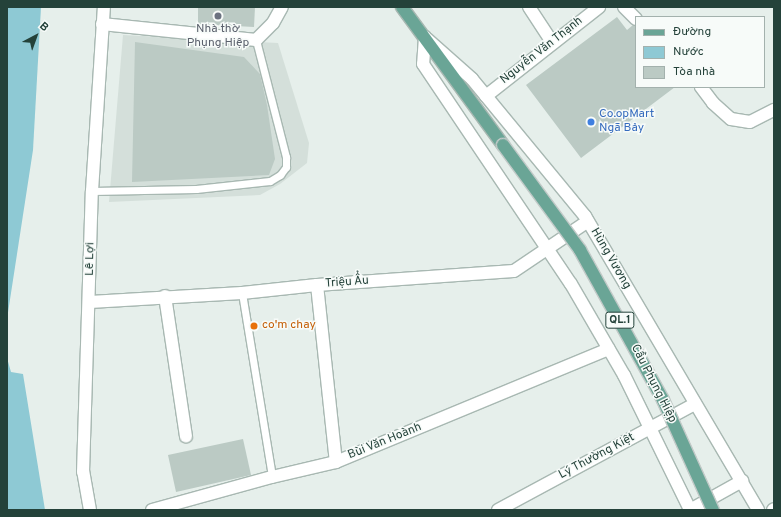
<!DOCTYPE html>
<html>
<head>
<meta charset="utf-8">
<style>
  body { margin:0 }
  #map { position:relative; width:781px; height:517px; overflow:hidden; background:#e6efeb; font-family:Overpass,sans-serif }
  div>[style] { position:absolute }
  .built>* { inset:0; background:#d4dfda }
  .water>* { inset:0; background:#8ec9d4 }
  .building>* { inset:0; background:#bbcac4 }
  .roads { filter:drop-shadow(1px 0 #a8b8b2) drop-shadow(-1px 0 #a8b8b2) drop-shadow(0 1px #a8b8b2) drop-shadow(0 -1px #a8b8b2) }
  .lane>* { height:7px; margin:-3.5px; padding:0 3.5px; transform-origin:3.5px; border-radius:3.5px; background:#fff }
  .street>* { height:12px; margin:-6px; padding:0 6px; transform-origin:6px; border-radius:6px; background:#fff }
  .secondary>* { height:12px; margin:-6px; padding:0 6px; transform-origin:6px; border-radius:6px; background:#fff }
  .primary>* { height:12px; margin:-6px; padding:0 6px; transform-origin:6px; border-radius:6px; background:#6aa596 }
  .bridges { filter:drop-shadow(1px 0 #c2cac8) drop-shadow(-1px 0 #c2cac8) drop-shadow(0 1px #c2cac8) drop-shadow(0 -1px #c2cac8) }
  .primary-bridge>* { height:12px; margin:-6px; padding:0 6px; transform-origin:6px; border-radius:6px; background:#6aa596 }
  .dots>* { width:11px; height:11px; translate:-50% -50%; box-sizing:border-box; border:2px solid #f7fbf9; border-radius:50% }
  span { translate:-50% -50%; white-space:nowrap; text-align:center; line-height:1.15; -webkit-text-stroke:3px #f7fbf9; paint-order:stroke }
  .shield-label span { padding:1px 3px; background:#f7fbf9; border:1px solid; border-radius:3px; -webkit-text-stroke-width:0 }
  .shield-label { font-size:11px; color:#24423a; font-weight:700 }
  .worship-label { font-size:12px; color:#5b616d }
  .street-label { font-size:12px; color:#24423a }
  .shop-label { font-size:12px; color:#366cbe }
  .left { translate:0 -50%; text-align:left }
  .food-label { font-size:12px; color:#c56008 }
  .frame { position:absolute; inset:0; border:8px solid #24423a; pointer-events:none }
  .legend { position:absolute; left:635px; top:16px; width:130px; height:72px; box-sizing:border-box; background:#f7fbf9; border:1px solid #a3b1ad; margin:0; padding:5px 7px; list-style:none; font-size:12px; color:#24423a }
  .legend li { display:flex; align-items:center; gap:8px; height:20px }
  .legend b { width:20px; border:1px solid #a3b1ad }
  .north { position:absolute; left:16px; top:16px; width:40px; height:40px; -webkit-text-stroke:3px #f7fbf9; paint-order:stroke; rotate:41deg; font-size:11px; font-weight:700; line-height:16px; text-align:center; color:#24423a }
  .north::after { content:''; display:block; margin:auto; width:14px; height:18px; background:#24423a; clip-path:polygon(50% 0,100% 100%,50% 72%,0 100%) }
</style>
</head>
<body>
<div id="map">
  <div class="built">
    <div style="clip-path:polygon(123px 35px,278px 43px,309px 143px,307px 163px,280px 184px,260px 195px,109px 202px)"></div>
  </div>
  <div class="water">
    <div style="clip-path:polygon(7px 7px,41px 7px,33px 150px,7px 319px)"></div>
    <div style="clip-path:polygon(7px 358px,11px 372px,23px 374px,45px 510px,7px 510px)"></div>
  </div>
  <div class="building">
    <div style="clip-path:polygon(198px 7px,255px 7px,254px 27px,198px 24px)"></div>
    <div style="clip-path:polygon(617px 17px,627px 30px,633px 25px,636px 26px,636px 87px,675px 87px,581px 158px,526px 85px)"></div>
    <div style="clip-path:polygon(135px 42px,244px 57px,260px 74px,267px 105px,275px 159px,269px 175px,132px 182px)"></div>
    <div style="clip-path:polygon(243px 439px,251px 475px,176px 492px,168px 455px)"></div>
  </div>
  <div class="roads">
    <div class="lane">
      <div style="left:92px;top:191px;width:104px;rotate:-1.1deg"></div>
      <div style="left:196px;top:189px;width:74px;rotate:-6.2deg"></div>
      <div style="left:270px;top:181px;width:12px;rotate:-31deg"></div>
      <div style="left:280px;top:175px;width:10px;rotate:-53deg"></div>
      <div style="left:286px;top:167px;width:10px;rotate:-90deg"></div>
      <div style="left:286px;top:157px;width:121px;rotate:-104.4deg"></div>
      <div style="left:242px;top:293px;width:186px;rotate:80.7deg"></div>
    </div>
    <div class="street">
      <div style="left:529px;top:7px;width:42px;rotate:56.7deg"></div>
      <div style="left:624px;top:7px;width:17px;rotate:45deg"></div>
      <div style="left:102px;top:24px;width:155px;rotate:5.9deg"></div>
      <div style="left:256px;top:40px;width:24px;rotate:-45deg"></div>
      <div style="left:273px;top:23px;width:18px;rotate:-61deg"></div>
      <div style="left:425px;top:37px;width:27px;rotate:94deg"></div>
      <div style="left:423px;top:64px;width:265px;rotate:56.1deg"></div>
      <div style="left:571px;top:284px;width:105px;rotate:59.8deg"></div>
      <div style="left:624px;top:375px;width:150px;rotate:63.9deg"></div>
      <div style="left:701px;top:87px;width:20px;rotate:53deg"></div>
      <div style="left:713px;top:103px;width:24px;rotate:42deg"></div>
      <div style="left:731px;top:119px;width:19px;rotate:9deg"></div>
      <div style="left:750px;top:122px;width:27px;rotate:-27deg"></div>
      <div style="left:486px;top:96px;width:144px;rotate:-38.2deg"></div>
      <div style="left:317px;top:285px;width:178px;rotate:83.9deg"></div>
      <div style="left:165px;top:296px;width:142px;rotate:81.5deg"></div>
      <div style="left:90px;top:302px;width:152px;rotate:-3.4deg"></div>
      <div style="left:242px;top:293px;width:75px;rotate:-6.1deg"></div>
      <div style="left:317px;top:285px;width:197px;rotate:-4.1deg"></div>
      <div style="left:514px;top:271px;width:89px;rotate:-34deg"></div>
      <div style="left:152px;top:510px;width:124px;rotate:-15.4deg"></div>
      <div style="left:272px;top:477px;width:66px;rotate:-13.2deg"></div>
      <div style="left:336px;top:462px;width:295px;rotate:-22.5deg"></div>
      <div style="left:690px;top:510px;width:60px;rotate:-29.1deg"></div>
    </div>
    <div class="secondary">
      <div style="left:427px;top:39px;width:60px;rotate:41.6deg"></div>
      <div style="left:472px;top:79px;width:178px;rotate:50.5deg"></div>
      <div style="left:585px;top:216px;width:341px;rotate:59.5deg"></div>
      <div style="left:90px;top:510px;width:39px;rotate:-100deg"></div>
      <div style="left:83px;top:472px;width:281px;rotate:-88.2deg"></div>
      <div style="left:92px;top:191px;width:184px;rotate:-86.3deg"></div>
      <div style="left:498px;top:510px;width:224px;rotate:-28.3deg"></div>
      <div style="left:773px;top:510px;width:1px;rotate:-45deg"></div>
    </div>
    <div class="primary">
      <div style="left:402px;top:7px;width:171px;rotate:53.8deg"></div>
    </div>
  </div>
  <div class="bridges">
    <div class="primary-bridge">
      <div style="left:503px;top:145px;width:130px;rotate:53.7deg"></div>
      <div style="left:580px;top:250px;width:171px;rotate:61deg"></div>
      <div style="left:663px;top:400px;width:121px;rotate:65.6deg"></div>
    </div>
  </div>
  <div class="dots">
    <div style="left:218px;top:16px;background:#6b7280"></div>
    <div style="left:591px;top:122px;background:#3f7fe0"></div>
    <div style="left:254px;top:326px;background:#e8710a"></div>
  </div>
  <div class="shield-label">
    <span style="left:620px;top:320px">QL.1</span>
  </div>
  <div class="worship-label">
    <span style="left:218px;top:37px">Nhà thờ<br>Phụng Hiệp</span>
  </div>
  <div class="street-label">
    <span style="left:542px;top:51px;rotate:-38deg">Nguyễn Văn Thạnh</span>
    <span style="left:91px;top:259px;rotate:-89deg">Lê Lợi</span>
    <span style="left:610px;top:259px;rotate:60deg">Hùng Vương</span>
    <span style="left:347px;top:283px;rotate:-4deg">Triệu Ẩu</span>
    <span style="left:653px;top:384px;rotate:63deg">Cầu Phụng Hiệp</span>
    <span style="left:385px;top:442px;rotate:-22deg">Bùi Văn Hoành</span>
    <span style="left:597px;top:457px;rotate:-28deg">Lý Thường Kiệt</span>
  </div>
  <div class="shop-label">
    <span class="left" style="left:599px;top:122px">Co.opMart<br>Ngã Bảy</span>
  </div>
  <div class="food-label">
    <span class="left" style="left:262px;top:326px">co'm chay</span>
  </div>
  <div class="frame"></div>
  <ul class="legend">
  <li><b style="height:5px;background:#6aa596"></b>Đường</li>
  <li><b style="height:11px;background:#8ec9d4"></b>Nước</li>
  <li><b style="height:11px;background:#bbcac4"></b>Tòa nhà</li>
  </ul>
  <div class="north">B</div>
</div>
</body>
</html>
